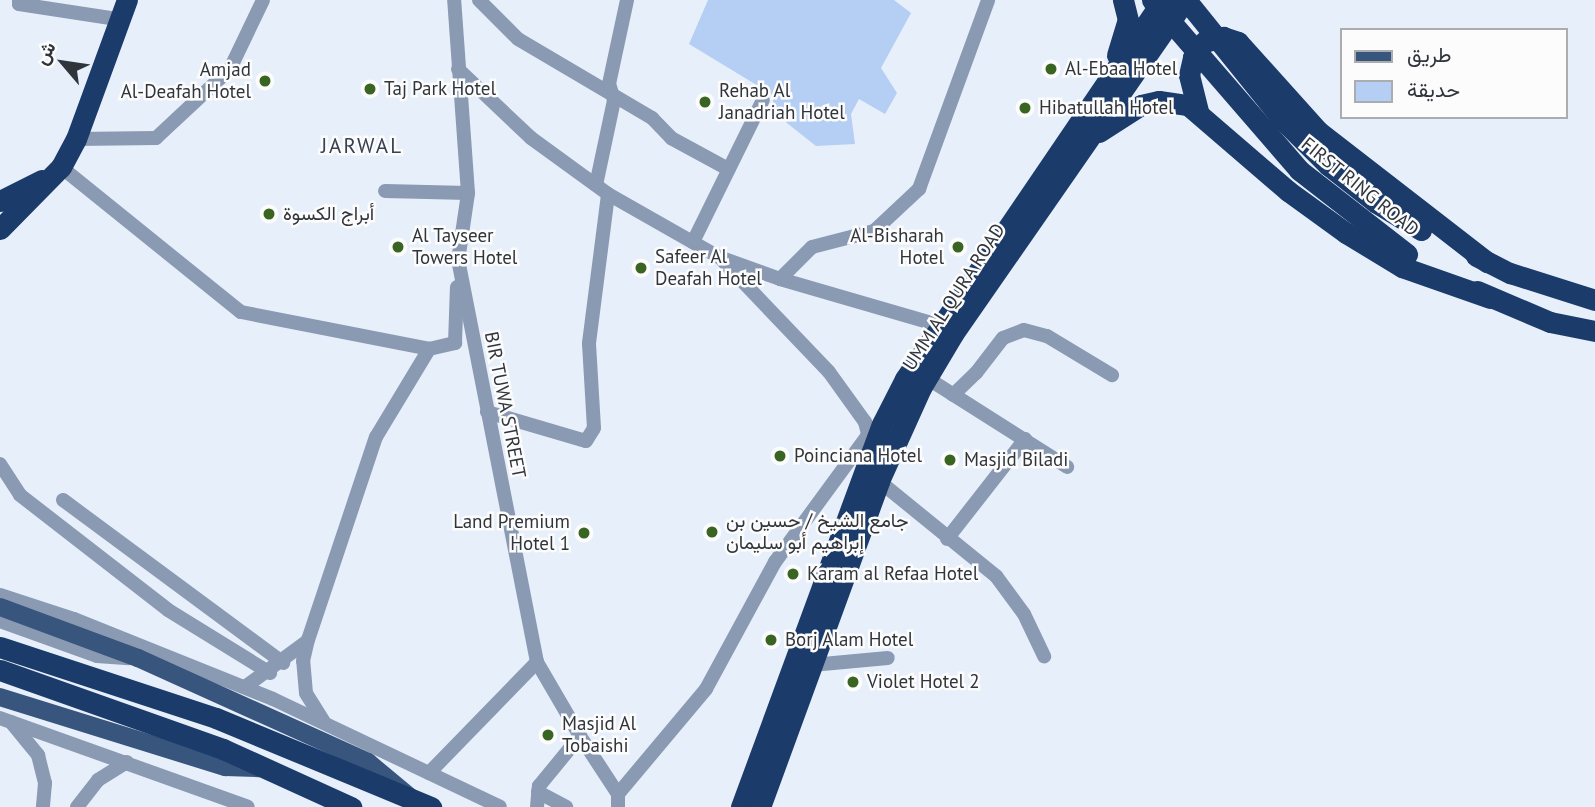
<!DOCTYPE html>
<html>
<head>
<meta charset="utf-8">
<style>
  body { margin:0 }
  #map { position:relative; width:1595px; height:807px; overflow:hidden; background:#e7effb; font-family:"PT Sans",Vazirmatn,sans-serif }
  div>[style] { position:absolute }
  .green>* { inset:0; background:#b5cef3 }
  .minor>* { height:14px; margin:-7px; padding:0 7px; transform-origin:7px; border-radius:7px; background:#8a9ab3 }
  .major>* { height:18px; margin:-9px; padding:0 9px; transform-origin:9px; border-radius:9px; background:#38557e }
  .highway>* { height:21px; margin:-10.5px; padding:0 10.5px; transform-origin:10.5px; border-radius:10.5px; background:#1b3b6b }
  .highway-bridge>* { height:21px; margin:-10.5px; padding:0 10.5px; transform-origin:10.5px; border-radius:10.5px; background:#1b3b6b }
  .dots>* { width:19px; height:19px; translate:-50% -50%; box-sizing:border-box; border:4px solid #fcfcfc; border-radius:50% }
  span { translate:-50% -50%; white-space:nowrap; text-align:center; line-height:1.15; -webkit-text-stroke:5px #fcfcfc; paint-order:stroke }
  .poi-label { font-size:19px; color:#30353c }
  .left { translate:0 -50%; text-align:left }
  .right { translate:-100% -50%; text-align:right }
  .street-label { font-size:19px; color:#30353c }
  .neighbourhood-label { font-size:21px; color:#374151; letter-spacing:2px }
  .legend { position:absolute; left:1340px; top:28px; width:228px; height:91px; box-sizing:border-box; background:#fcfcfc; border:2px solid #aaacaf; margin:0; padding:9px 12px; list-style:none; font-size:21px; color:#30353c }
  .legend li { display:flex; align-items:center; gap:14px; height:35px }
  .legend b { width:35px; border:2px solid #aaacaf }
  .north { position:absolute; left:28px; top:28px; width:70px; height:70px; -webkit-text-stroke:5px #fcfcfc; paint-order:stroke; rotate:299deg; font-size:19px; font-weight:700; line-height:28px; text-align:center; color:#30353c }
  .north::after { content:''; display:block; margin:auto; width:24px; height:32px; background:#30353c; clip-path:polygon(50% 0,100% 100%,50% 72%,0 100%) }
</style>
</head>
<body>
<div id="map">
  <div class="green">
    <div style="clip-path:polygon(708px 0,894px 0,911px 13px,881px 68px,897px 93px,885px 114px,859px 99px,851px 114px,855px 144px,816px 146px,773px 112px,773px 95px,689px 44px)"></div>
  </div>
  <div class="minor">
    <div style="left:19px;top:0;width:4px;rotate:90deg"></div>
    <div style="left:19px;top:4px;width:99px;rotate:8.7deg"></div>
    <div style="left:479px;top:0;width:55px;rotate:45deg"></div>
    <div style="left:518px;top:39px;width:156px;rotate:30.5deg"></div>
    <div style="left:652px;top:118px;width:28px;rotate:46deg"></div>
    <div style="left:671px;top:138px;width:65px;rotate:28.5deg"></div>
    <div style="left:458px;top:69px;width:100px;rotate:43.4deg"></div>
    <div style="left:531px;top:138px;width:95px;rotate:36deg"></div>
    <div style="left:608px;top:194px;width:128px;rotate:29.6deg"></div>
    <div style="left:719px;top:257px;width:65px;rotate:19.8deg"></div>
    <div style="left:780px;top:279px;width:165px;rotate:16.2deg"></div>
    <div style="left:76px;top:139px;width:80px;rotate:-0.7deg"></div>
    <div style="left:156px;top:138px;width:101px;rotate:-43deg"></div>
    <div style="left:230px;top:69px;width:76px;rotate:-64.4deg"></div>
    <div style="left:61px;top:167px;width:231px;rotate:38.9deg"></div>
    <div style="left:241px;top:312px;width:192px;rotate:11.1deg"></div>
    <div style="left:596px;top:185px;width:87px;rotate:-78deg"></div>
    <div style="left:614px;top:100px;width:17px;rotate:-107deg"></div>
    <div style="left:609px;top:84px;width:86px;rotate:-77.9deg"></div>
    <div style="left:385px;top:191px;width:83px;rotate:1.4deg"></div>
    <div style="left:693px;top:242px;width:158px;rotate:-63.8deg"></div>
    <div style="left:723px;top:261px;width:153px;rotate:46.3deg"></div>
    <div style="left:829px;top:372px;width:62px;rotate:54.2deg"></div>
    <div style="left:865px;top:422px;width:21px;rotate:76deg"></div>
    <div style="left:780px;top:279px;width:45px;rotate:-45deg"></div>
    <div style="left:812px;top:247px;width:64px;rotate:-14.5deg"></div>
    <div style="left:874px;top:231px;width:62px;rotate:-43deg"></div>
    <div style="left:919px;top:189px;width:201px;rotate:-69.9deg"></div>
    <div style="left:927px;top:378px;width:166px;rotate:32.4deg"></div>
    <div style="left:953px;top:395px;width:32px;rotate:-44deg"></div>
    <div style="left:976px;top:373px;width:44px;rotate:-52.4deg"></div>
    <div style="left:1003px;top:338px;width:22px;rotate:-21deg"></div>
    <div style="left:1024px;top:330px;width:24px;rotate:15deg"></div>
    <div style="left:1047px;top:336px;width:76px;rotate:31deg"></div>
    <div style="left:487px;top:412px;width:103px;rotate:16.3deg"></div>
    <div style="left:586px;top:441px;width:15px;rotate:-58deg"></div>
    <div style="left:594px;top:428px;width:85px;rotate:-93.4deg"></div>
    <div style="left:589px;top:343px;width:150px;rotate:-82.7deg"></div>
    <div style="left:0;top:464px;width:37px;rotate:57deg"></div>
    <div style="left:20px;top:495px;width:187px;rotate:37.8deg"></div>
    <div style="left:168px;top:610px;width:120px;rotate:31.7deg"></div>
    <div style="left:879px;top:481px;width:151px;rotate:39.1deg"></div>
    <div style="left:996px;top:576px;width:47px;rotate:53.6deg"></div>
    <div style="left:1024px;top:614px;width:47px;rotate:64.5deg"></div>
    <div style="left:63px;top:500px;width:274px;rotate:36.5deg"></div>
    <div style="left:947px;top:539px;width:127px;rotate:-52deg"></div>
    <div style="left:0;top:595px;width:78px;rotate:18deg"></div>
    <div style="left:74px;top:619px;width:214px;rotate:21.9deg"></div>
    <div style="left:273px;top:699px;width:251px;rotate:25.4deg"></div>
    <div style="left:0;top:621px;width:103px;rotate:19.8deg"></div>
    <div style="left:97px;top:656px;width:32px;rotate:4deg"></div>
    <div style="left:812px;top:665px;width:76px;rotate:-5.3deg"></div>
    <div style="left:245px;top:687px;width:74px;rotate:-36.3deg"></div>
    <div style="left:0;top:718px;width:263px;rotate:19.7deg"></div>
    <div style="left:11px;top:722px;width:43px;rotate:50.7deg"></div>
    <div style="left:38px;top:755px;width:29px;rotate:76deg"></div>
    <div style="left:45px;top:783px;width:24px;rotate:95deg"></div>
    <div style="left:324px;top:722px;width:34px;rotate:-122deg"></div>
    <div style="left:306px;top:693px;width:32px;rotate:-95deg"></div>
    <div style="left:303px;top:661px;width:22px;rotate:-77deg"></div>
    <div style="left:308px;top:640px;width:214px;rotate:-71.5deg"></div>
    <div style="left:376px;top:437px;width:103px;rotate:-58.9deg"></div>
    <div style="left:429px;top:349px;width:27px;rotate:-13deg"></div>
    <div style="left:455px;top:343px;width:56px;rotate:-88deg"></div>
    <div style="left:580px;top:736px;width:69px;rotate:56.8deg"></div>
    <div style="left:429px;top:773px;width:155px;rotate:-45.8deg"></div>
    <div style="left:537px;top:662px;width:409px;rotate:-101.1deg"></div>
    <div style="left:458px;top:261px;width:69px;rotate:-81.6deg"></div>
    <div style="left:468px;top:193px;width:194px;rotate:-94.1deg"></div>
    <div style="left:538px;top:792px;width:32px;rotate:28deg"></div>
    <div style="left:77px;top:807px;width:34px;rotate:-52deg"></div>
    <div style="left:98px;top:780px;width:34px;rotate:-32deg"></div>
    <div style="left:537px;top:807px;width:21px;rotate:-85deg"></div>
    <div style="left:539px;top:786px;width:65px;rotate:-50.6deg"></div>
    <div style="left:580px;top:736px;width:86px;rotate:-120.2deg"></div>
    <div style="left:618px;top:807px;width:13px;rotate:-90deg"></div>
    <div style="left:618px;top:794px;width:137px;rotate:-50deg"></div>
    <div style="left:706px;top:689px;width:145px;rotate:-61.5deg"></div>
    <div style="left:775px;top:562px;width:157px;rotate:-53.8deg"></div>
  </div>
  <div class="major">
    <div style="left:0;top:607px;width:147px;rotate:20.3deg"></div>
    <div style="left:138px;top:658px;width:252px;rotate:24.3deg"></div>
    <div style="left:368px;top:762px;width:55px;rotate:39.8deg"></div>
    <div style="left:0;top:697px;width:236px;rotate:17.3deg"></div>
    <div style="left:225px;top:767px;width:34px;rotate:2deg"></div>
  </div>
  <div class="highway">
    <div style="left:1117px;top:55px;width:37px;rotate:-73deg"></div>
    <div style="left:1128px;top:20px;width:21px;rotate:-104deg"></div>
    <div style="left:1198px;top:111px;width:37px;rotate:-104deg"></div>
    <div style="left:1189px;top:75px;width:18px;rotate:-77deg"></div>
    <div style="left:1193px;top:57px;width:19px;rotate:-54deg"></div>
    <div style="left:1204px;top:42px;width:20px;rotate:-15deg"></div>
    <div style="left:1223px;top:37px;width:16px;rotate:18deg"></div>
    <div style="left:1238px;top:42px;width:120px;rotate:48deg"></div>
    <div style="left:1318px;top:131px;width:214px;rotate:37.8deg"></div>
    <div style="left:1099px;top:132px;width:50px;rotate:-32.7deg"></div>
    <div style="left:1141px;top:105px;width:18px;rotate:-13deg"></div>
    <div style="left:1159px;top:101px;width:29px;rotate:8deg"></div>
    <div style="left:1188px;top:105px;width:132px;rotate:40.7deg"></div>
    <div style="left:1288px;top:191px;width:72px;rotate:35.9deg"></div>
    <div style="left:1346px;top:233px;width:66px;rotate:31.3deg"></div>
    <div style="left:1402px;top:267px;width:93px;rotate:19.4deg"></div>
    <div style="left:0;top:201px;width:47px;rotate:-26.6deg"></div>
    <div style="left:0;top:229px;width:87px;rotate:-45.5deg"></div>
    <div style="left:61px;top:167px;width:32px;rotate:-62deg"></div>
    <div style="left:76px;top:139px;width:148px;rotate:-69.9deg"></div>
    <div style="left:1476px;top:256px;width:38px;rotate:27deg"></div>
    <div style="left:1510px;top:273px;width:89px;rotate:17.6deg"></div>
    <div style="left:1477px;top:291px;width:79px;rotate:23deg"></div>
    <div style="left:1550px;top:322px;width:46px;rotate:11.3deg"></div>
    <div style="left:0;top:647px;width:227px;rotate:18.2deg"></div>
    <div style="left:216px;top:718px;width:233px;rotate:22.5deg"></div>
    <div style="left:0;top:670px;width:237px;rotate:19.5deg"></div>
    <div style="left:223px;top:749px;width:141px;rotate:24.4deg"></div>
    <div style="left:741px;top:807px;width:408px;rotate:-69.8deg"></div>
    <div style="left:882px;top:424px;width:51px;rotate:-62.9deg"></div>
    <div style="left:905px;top:379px;width:458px;rotate:-55.8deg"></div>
    <div style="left:760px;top:807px;width:347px;rotate:-69.9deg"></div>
    <div style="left:879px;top:481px;width:102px;rotate:-65.7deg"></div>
    <div style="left:921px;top:388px;width:63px;rotate:-59.3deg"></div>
    <div style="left:953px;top:334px;width:407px;rotate:-55.2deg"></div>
  </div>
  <div class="highway-bridge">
    <div style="left:1152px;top:0;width:225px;rotate:49.1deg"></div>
    <div style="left:1299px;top:170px;width:137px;rotate:37.9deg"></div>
    <div style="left:1186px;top:0;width:154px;rotate:51.1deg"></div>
    <div style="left:1283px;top:120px;width:64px;rotate:45deg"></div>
    <div style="left:1328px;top:165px;width:60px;rotate:38.2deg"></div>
    <div style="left:1375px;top:202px;width:54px;rotate:31.3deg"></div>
  </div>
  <div class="dots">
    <div style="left:1051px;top:69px;background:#3a6421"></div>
    <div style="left:265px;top:81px;background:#3a6421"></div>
    <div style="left:370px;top:89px;background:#3a6421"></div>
    <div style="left:705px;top:102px;background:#3a6421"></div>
    <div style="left:1025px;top:108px;background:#3a6421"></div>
    <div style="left:269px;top:214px;background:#3a6421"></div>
    <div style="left:398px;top:247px;background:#3a6421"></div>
    <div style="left:958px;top:247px;background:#3a6421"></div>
    <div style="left:641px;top:268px;background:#3a6421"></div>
    <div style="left:780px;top:456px;background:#3a6421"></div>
    <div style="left:950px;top:460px;background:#3a6421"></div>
    <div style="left:712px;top:532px;background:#3a6421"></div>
    <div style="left:584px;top:533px;background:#3a6421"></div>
    <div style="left:793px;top:574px;background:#3a6421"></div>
    <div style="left:771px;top:640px;background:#3a6421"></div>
    <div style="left:853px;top:682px;background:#3a6421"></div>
    <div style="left:548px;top:735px;background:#3a6421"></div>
  </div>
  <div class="poi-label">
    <span class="left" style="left:1065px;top:69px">Al-Ebaa Hotel</span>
    <span class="right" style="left:251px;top:81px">Amjad<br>Al-Deafah Hotel</span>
    <span class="left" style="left:384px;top:89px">Taj Park Hotel</span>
    <span class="left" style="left:719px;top:102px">Rehab Al<br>Janadriah Hotel</span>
    <span class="left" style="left:1039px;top:108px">Hibatullah Hotel</span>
    <span class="left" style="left:283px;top:214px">أبراج الكسوة</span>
    <span class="left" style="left:412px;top:247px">Al Tayseer<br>Towers Hotel</span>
    <span class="right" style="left:944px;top:247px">Al-Bisharah<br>Hotel</span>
    <span class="left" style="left:655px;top:268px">Safeer Al<br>Deafah Hotel</span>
    <span class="left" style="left:794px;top:456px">Poinciana Hotel</span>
    <span class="left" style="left:964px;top:460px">Masjid Biladi</span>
    <span class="left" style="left:726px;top:532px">جامع الشيخ / حسين بن<br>إبراهيم أبو سليمان</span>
    <span class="right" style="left:570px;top:533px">Land Premium<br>Hotel 1</span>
    <span class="left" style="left:807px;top:574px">Karam al Refaa Hotel</span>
    <span class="left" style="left:785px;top:640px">Borj Alam Hotel</span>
    <span class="left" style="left:867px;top:682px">Violet Hotel 2</span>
    <span class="left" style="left:562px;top:735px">Masjid Al<br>Tobaishi</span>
  </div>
  <div class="street-label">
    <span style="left:1360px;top:187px;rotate:39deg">FIRST RING ROAD</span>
    <span style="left:954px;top:297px;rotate:-57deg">UMM AL QURA ROAD</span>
    <span style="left:505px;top:405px;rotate:79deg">BIR TUWA STREET</span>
  </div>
  <div class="neighbourhood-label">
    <span style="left:362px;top:146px">JARWAL</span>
  </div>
  <ul class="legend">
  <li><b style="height:9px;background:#38557e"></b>طريق</li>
  <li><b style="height:19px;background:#b5cef3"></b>حديقة</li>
  </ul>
  <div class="north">ش</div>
</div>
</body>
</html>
